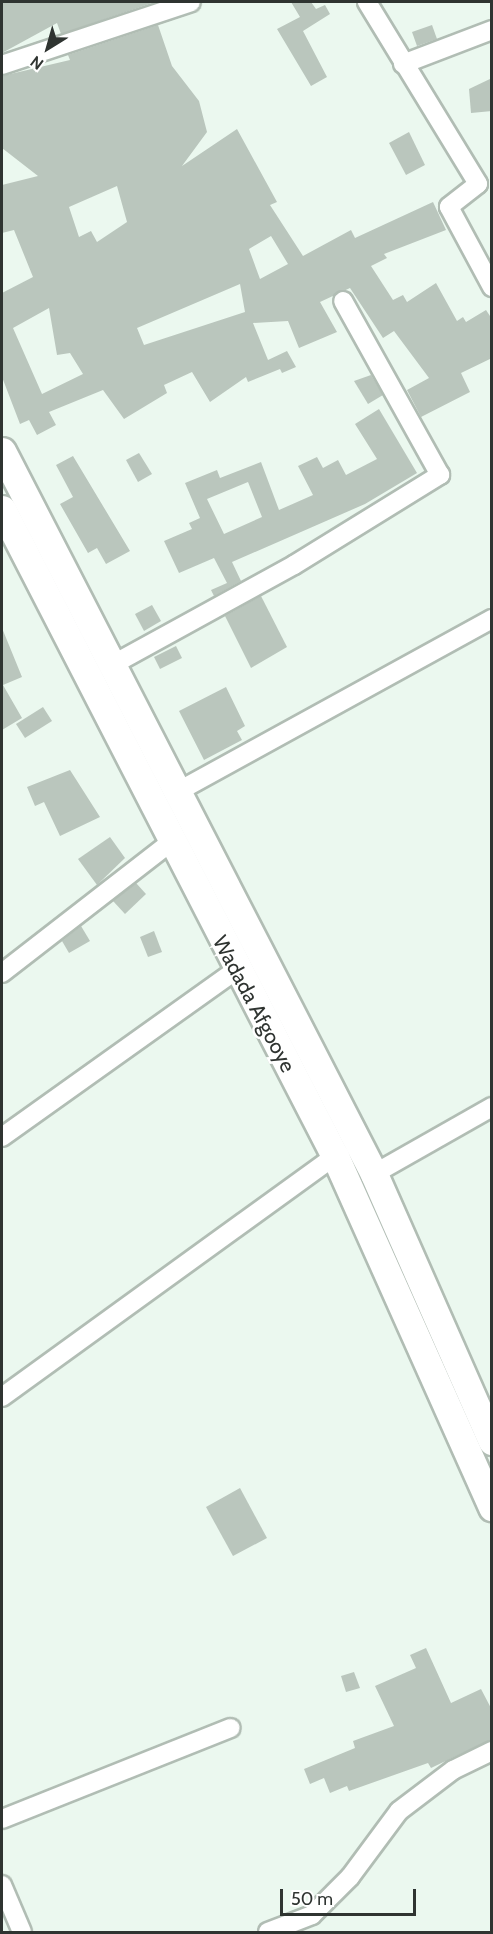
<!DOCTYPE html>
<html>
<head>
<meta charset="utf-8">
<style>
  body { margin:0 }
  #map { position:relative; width:493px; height:1934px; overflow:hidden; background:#ebf8ef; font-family:Cabin,sans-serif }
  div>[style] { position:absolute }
  .building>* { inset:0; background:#bac6bd }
  .roads { filter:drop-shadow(2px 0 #b1bdb4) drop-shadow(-2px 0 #b1bdb4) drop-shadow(0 2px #b1bdb4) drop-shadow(0 -2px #b1bdb4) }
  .minor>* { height:18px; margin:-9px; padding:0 9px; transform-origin:9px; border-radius:9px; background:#fff }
  .highway>* { height:27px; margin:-13.5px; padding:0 13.5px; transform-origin:13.5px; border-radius:13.5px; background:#fff }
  span { translate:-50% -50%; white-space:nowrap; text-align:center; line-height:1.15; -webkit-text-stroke:5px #fff; paint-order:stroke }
  .street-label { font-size:21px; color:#2f3431 }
  .frame { position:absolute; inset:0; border:3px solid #2f3431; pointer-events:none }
  .north { position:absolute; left:18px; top:18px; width:60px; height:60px; -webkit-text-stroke:4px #fff; paint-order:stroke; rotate:217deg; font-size:16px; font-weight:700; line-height:24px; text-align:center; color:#2f3431 }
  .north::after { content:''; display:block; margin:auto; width:21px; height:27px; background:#2f3431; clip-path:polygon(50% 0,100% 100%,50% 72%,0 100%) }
  .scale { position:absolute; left:280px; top:1889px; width:136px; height:27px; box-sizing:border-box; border:3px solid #2f3431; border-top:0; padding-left:8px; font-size:18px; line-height:21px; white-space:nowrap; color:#2f3431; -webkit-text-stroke:4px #fff; paint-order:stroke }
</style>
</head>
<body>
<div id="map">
  <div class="building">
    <div style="clip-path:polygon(2px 2px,151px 2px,152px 3px,61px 34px,57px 23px,2px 53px)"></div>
    <div style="clip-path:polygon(291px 2px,311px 2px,316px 9px,325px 5px,330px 14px,303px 31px,327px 77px,311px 86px,277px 29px,300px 17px)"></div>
    <div style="clip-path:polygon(evenodd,158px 25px,172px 66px,199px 101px,207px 132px,182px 166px,237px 129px,277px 202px,270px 205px,303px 256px,351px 230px,355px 238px,433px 202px,446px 230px,384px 254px,387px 258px,371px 266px,393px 300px,403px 295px,407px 302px,436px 283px,457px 321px,463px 317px,466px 322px,486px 310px,492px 319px,492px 358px,461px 373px,470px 392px,421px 417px,407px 390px,429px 378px,394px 331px,383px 338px,350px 288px,320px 302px,337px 332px,299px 348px,288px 321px,253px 323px,268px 360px,287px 351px,296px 367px,282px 373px,280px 369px,248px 382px,246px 377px,210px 402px,192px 372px,164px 385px,167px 393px,124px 419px,103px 390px,49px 412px,56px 425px,37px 435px,29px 420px,20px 424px,2px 377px,2px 293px,33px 277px,14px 230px,2px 233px,2px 185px,38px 176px,2px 148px,2px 76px,70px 60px,68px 55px,158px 25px,117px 186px,127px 222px,97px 242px,91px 231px,79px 237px,69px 207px,117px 186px,158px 25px,271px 236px,288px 264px,260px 279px,249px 249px,271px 236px,158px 25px,240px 284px,245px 312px,144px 345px,137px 328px,240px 284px,158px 25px,49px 308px,57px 355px,70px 353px,83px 374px,42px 394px,13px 328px,49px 308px)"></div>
    <div style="clip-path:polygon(432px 25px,437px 39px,417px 46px,412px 32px)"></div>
    <div style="clip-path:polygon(492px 78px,492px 111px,471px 113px,469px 89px)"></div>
    <div style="clip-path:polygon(409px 132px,425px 165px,406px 175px,389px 143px)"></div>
    <div style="clip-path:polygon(371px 375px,383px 395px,368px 404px,354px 381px)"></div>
    <div style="clip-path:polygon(evenodd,379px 409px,417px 473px,365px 504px,232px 562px,241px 581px,214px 596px,211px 590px,227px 583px,214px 558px,179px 573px,164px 541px,192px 529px,189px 523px,200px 518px,185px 483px,217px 470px,220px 478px,261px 462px,279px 510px,313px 495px,298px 466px,317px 457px,323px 468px,338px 460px,346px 475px,377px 459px,355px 424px,379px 409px,248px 482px,262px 517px,224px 534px,207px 499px,248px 482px)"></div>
    <div style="clip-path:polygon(139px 453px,152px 474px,138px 482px,126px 460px)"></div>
    <div style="clip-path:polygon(73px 456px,130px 551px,106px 564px,97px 548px,88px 553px,60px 504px,73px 497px,56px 465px)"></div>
    <div style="clip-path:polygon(261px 596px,287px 647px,251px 668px,225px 616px)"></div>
    <div style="clip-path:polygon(152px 605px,161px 621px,144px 631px,135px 614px)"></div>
    <div style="clip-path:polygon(2px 628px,22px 677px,3px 685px,22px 718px,2px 730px)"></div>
    <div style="clip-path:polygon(176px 646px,182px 658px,160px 669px,154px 657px)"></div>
    <div style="clip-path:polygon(226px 687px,245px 726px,237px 731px,242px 740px,204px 760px,179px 711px)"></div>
    <div style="clip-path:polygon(43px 707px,52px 721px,25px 738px,16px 724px)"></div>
    <div style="clip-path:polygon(70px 770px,100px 817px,60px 836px,44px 802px,35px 806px,27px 787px)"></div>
    <div style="clip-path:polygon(110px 837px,125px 858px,97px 885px,78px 859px)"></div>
    <div style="clip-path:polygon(136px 883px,146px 894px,125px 914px,113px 901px)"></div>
    <div style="clip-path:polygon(81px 926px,90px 941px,69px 953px,62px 941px)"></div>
    <div style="clip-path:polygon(154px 931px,162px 952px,148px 957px,140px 937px)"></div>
    <div style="clip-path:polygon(240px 1488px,267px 1538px,233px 1556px,206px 1507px)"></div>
    <div style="clip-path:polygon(426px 1648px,451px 1703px,481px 1689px,492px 1710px,492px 1739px,431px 1768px,428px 1763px,349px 1791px,347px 1786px,330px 1793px,324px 1778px,310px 1784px,304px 1769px,355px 1748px,353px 1741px,394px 1726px,375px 1686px,416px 1668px,410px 1655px)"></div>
    <div style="clip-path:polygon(354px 1672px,360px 1688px,346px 1692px,341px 1676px)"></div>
  </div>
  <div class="roads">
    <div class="minor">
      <div style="left:367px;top:2px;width:213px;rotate:58.6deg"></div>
      <div style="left:478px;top:184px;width:37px;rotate:142deg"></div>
      <div style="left:449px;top:207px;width:91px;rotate:61.7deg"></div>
      <div style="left:403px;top:64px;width:95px;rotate:-20.9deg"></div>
      <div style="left:2px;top:65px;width:199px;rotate:-18.4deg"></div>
      <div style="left:112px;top:665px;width:208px;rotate:-28.8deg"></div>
      <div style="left:294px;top:565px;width:172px;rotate:-31.7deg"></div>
      <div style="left:440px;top:475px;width:199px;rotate:-119.1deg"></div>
      <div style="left:177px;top:792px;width:359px;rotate:-28.8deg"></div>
      <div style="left:2px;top:973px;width:214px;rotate:-37.8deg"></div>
      <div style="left:2px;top:1137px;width:287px;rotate:-35.5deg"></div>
      <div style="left:374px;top:1174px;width:136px;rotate:-29.6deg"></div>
      <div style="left:2px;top:1397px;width:411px;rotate:-35.9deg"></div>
      <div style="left:2px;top:1819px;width:246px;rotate:-21.7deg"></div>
      <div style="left:2px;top:1885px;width:51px;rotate:66.9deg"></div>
      <div style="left:268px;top:1932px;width:47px;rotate:-21.1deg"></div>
      <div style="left:312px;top:1915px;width:54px;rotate:-45deg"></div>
      <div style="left:350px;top:1877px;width:82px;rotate:-53.4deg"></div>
      <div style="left:399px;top:1811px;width:68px;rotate:-37.2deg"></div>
      <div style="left:453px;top:1770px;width:43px;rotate:-26deg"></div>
    </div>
    <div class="highway">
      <div style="left:2px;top:451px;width:813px;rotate:62.77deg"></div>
      <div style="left:374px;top:1174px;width:292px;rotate:66.2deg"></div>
      <div style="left:2px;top:509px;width:728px;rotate:62.77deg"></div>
      <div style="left:335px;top:1156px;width:385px;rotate:65.9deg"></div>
    </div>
  </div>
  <div class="street-label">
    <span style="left:254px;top:1004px;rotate:62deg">Wadada Afgooye</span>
  </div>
  <div class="frame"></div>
  <div class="north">N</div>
  <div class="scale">50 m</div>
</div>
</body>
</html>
